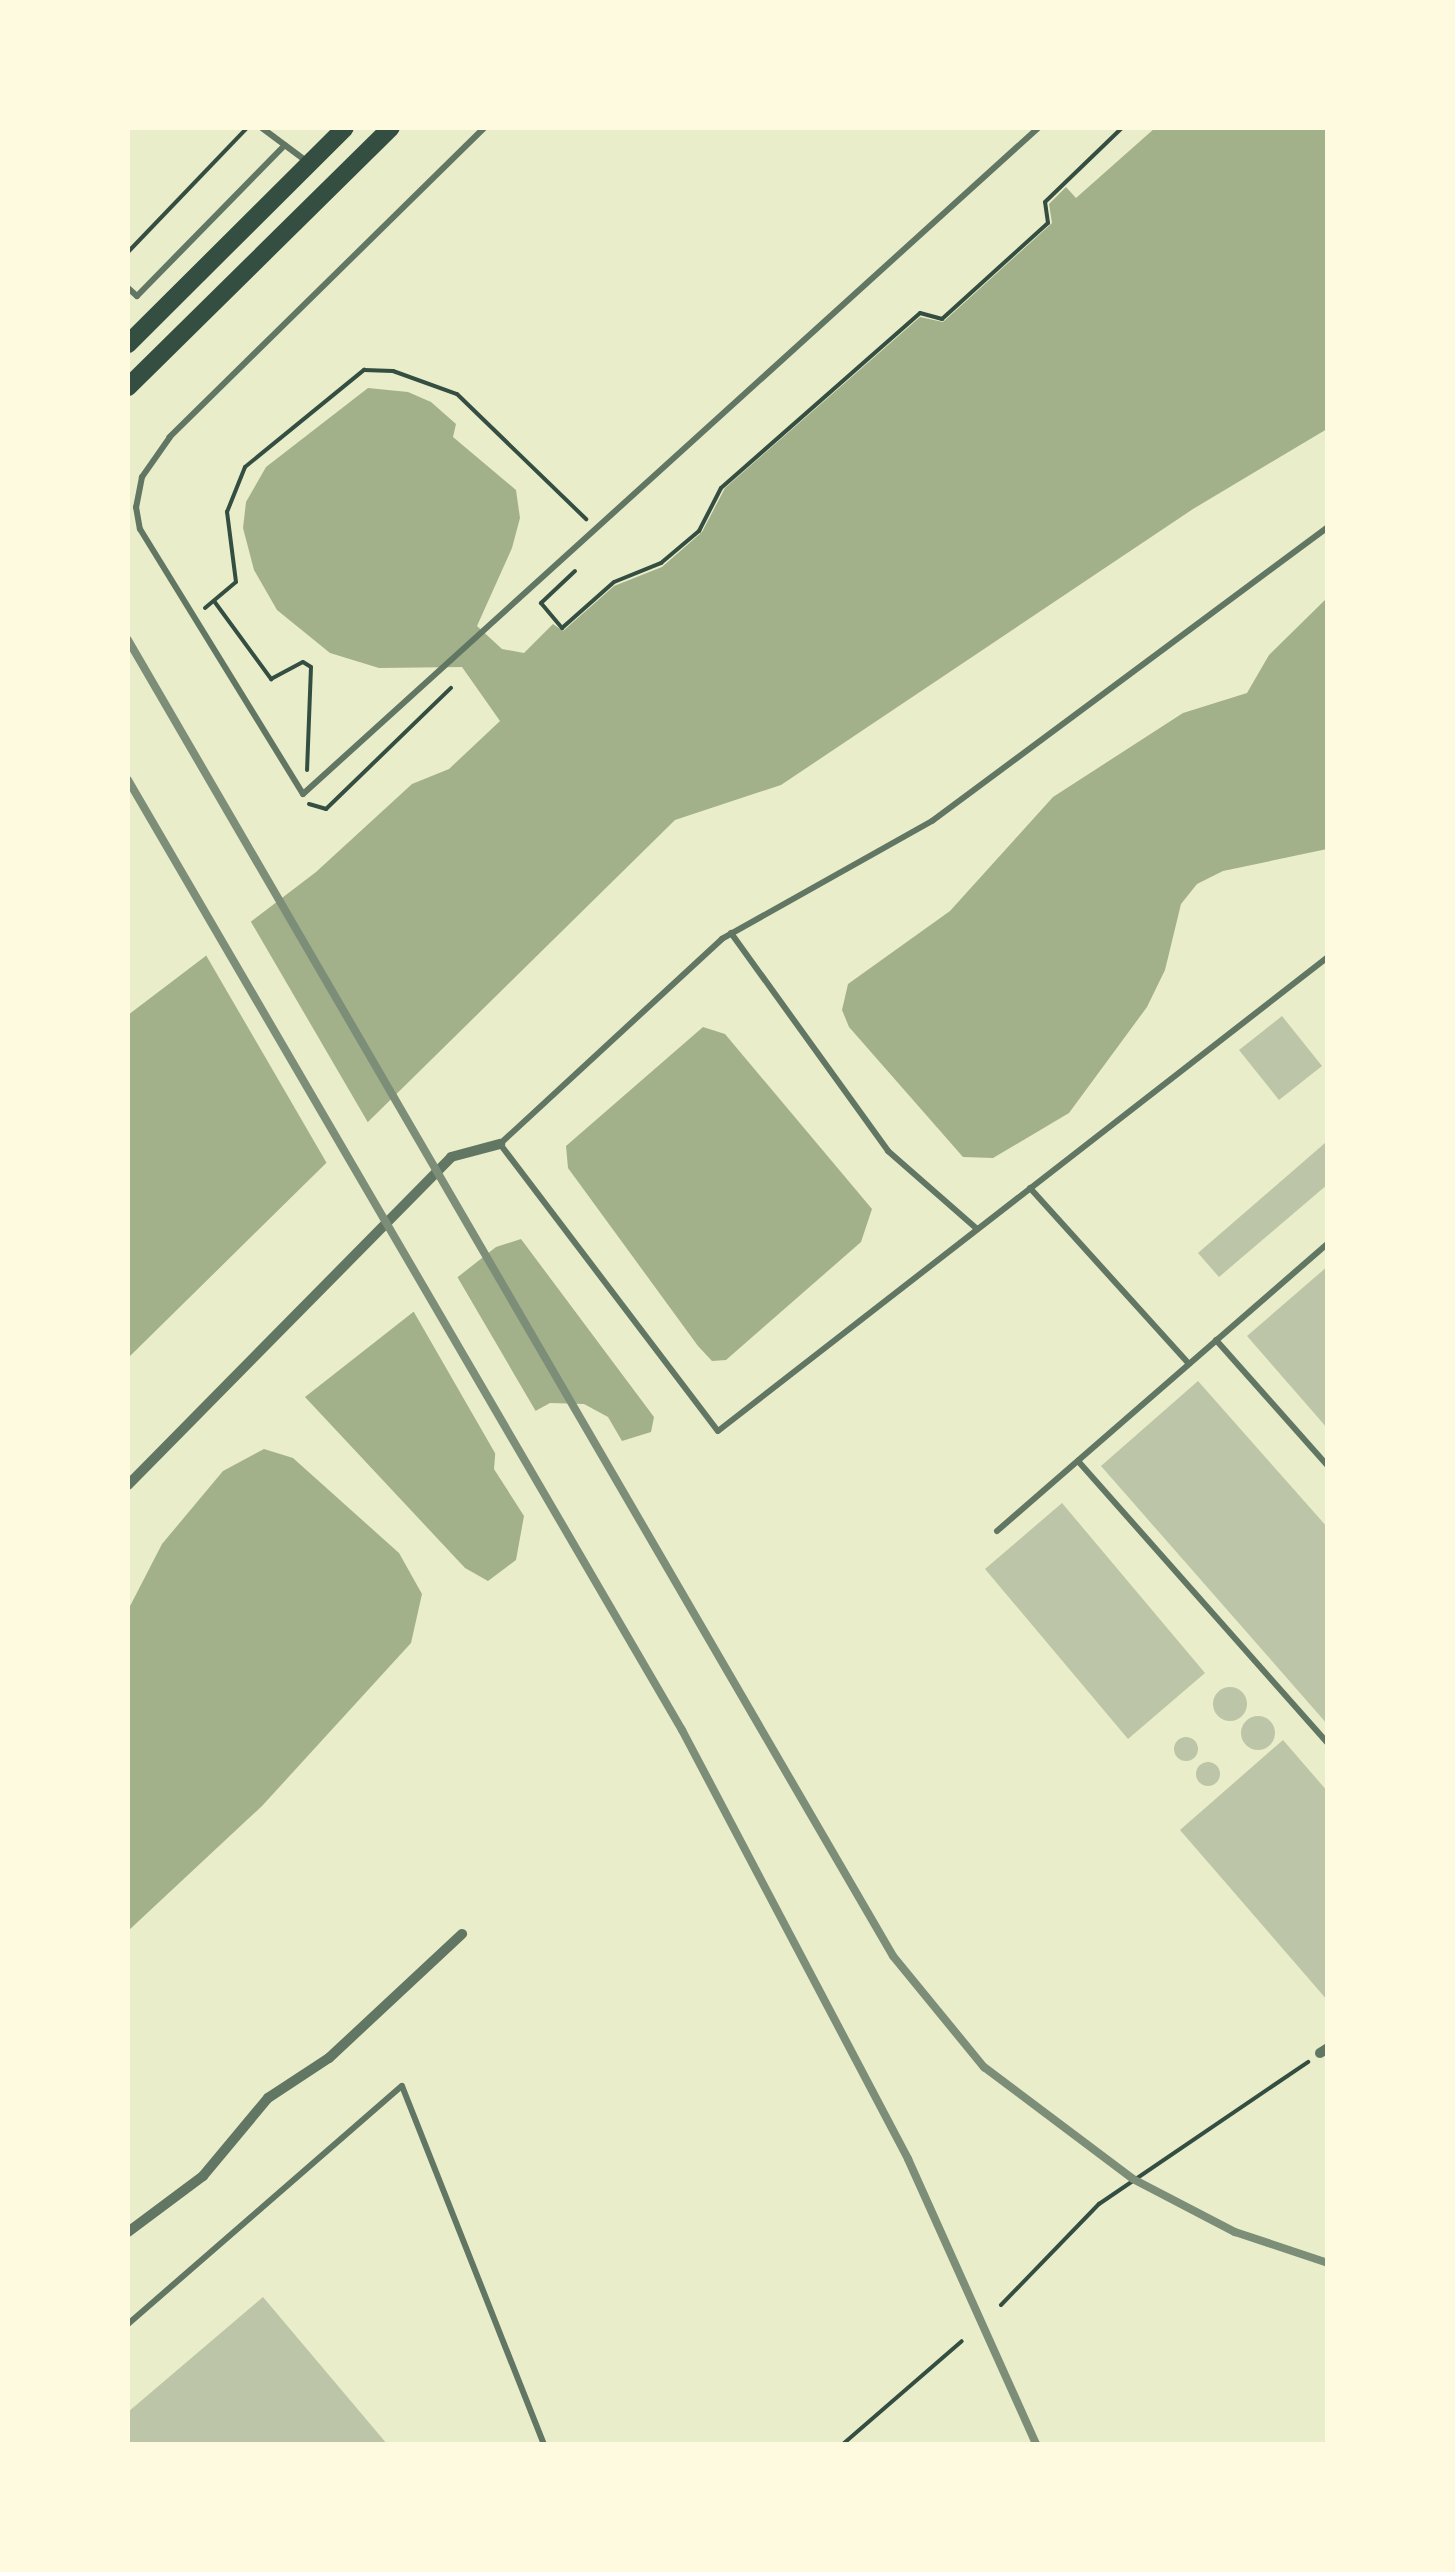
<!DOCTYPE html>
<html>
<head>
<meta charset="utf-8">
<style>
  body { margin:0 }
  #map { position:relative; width:1455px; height:2572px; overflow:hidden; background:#e9edc9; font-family:Lato,sans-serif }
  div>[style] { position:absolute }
  .water>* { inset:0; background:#a3b18a }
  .pier>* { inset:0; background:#e9edc9 }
  .building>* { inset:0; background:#bcc5a7 }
  .round { border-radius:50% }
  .path>* { height:4px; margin:-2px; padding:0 2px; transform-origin:2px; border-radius:2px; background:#344e41 }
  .service>* { height:6px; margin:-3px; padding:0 3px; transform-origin:3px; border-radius:3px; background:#617663 }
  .minor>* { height:10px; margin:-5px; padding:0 5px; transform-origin:5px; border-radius:5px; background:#617663 }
  .primary>* { height:18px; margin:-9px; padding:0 9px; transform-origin:9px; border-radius:9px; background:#344e41 }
  .rail>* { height:8px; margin:-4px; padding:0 4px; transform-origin:4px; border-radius:4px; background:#7c8e77 }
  span { translate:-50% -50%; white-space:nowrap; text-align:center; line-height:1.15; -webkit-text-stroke:8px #fefae0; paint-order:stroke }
  .frame { position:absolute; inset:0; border:130px solid #fefae0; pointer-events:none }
</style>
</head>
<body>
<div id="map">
  <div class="water">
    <div style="clip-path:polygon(1155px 128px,1327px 128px,1327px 429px,1193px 509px,781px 785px,675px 820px,128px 1358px,128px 1015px,316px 872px,412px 784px,449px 769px,500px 721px,462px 667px,379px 668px,330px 653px,277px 610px,254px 570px,243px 528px,246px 502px,266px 467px,368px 388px,408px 392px,431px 402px,456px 424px,453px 437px,516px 490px,520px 518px,512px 548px,477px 626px,502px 649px,524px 653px,553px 624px,563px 631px,614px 586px,662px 567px,702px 532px,725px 488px,920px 317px,943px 322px,1052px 223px,1049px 204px,1066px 187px,1076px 198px)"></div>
    <div style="clip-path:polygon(1327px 598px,1327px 849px,1223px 871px,1197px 884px,1181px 904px,1165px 970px,1147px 1007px,1069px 1113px,993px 1158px,963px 1157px,849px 1027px,842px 1010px,848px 984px,950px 911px,1053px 797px,1183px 713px,1247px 693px,1269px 655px)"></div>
    <div style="clip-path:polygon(703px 1027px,725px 1034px,872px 1209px,861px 1242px,726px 1360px,712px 1361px,698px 1346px,568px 1168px,566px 1146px)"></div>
    <div style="clip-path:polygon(521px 1239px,654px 1417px,651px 1432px,622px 1441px,608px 1417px,584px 1404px,550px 1403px,497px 1432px,494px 1469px,524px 1516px,516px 1560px,488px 1581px,465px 1568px,305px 1397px,496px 1247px)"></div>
    <div style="clip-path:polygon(264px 1449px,293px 1458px,399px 1553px,422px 1594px,411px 1643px,262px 1806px,128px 1931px,128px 1610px,162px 1544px,223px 1471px)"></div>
  </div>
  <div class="pier">
    <div style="clip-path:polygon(247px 915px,370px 1126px,329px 1167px,203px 950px)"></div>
    <div style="clip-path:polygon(455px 1273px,538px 1415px,501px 1435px,499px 1460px,411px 1307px)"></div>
  </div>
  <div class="building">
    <div style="clip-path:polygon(1282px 1016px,1322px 1066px,1279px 1100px,1239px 1050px)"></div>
    <div style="clip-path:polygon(1325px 1143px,1328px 1184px,1219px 1277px,1198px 1253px)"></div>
    <div style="clip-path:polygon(1328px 1266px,1328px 1429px,1247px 1336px)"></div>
    <div style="clip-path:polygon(1198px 1381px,1328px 1528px,1328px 1725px,1101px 1466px)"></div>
    <div style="clip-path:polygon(1062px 1503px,1205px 1673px,1128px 1739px,985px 1569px)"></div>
    <div class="round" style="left:1213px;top:1687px;width:34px;height:34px"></div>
    <div class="round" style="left:1241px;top:1716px;width:34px;height:34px"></div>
    <div class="round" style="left:1174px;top:1737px;width:24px;height:24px"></div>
    <div style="clip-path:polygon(1283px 1740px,1328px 1792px,1328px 2001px,1180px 1830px)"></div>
    <div class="round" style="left:1196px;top:1762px;width:24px;height:24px"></div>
    <div style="clip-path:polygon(263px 2297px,387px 2444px,128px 2444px,128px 2412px)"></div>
  </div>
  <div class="path">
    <div style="left:128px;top:252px;width:172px;rotate:-46.2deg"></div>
    <div style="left:575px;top:571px;width:47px;rotate:136.7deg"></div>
    <div style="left:541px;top:603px;width:33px;rotate:50deg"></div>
    <div style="left:562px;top:628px;width:69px;rotate:-41.5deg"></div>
    <div style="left:614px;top:582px;width:51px;rotate:-22deg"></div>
    <div style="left:661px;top:563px;width:50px;rotate:-40.1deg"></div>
    <div style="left:699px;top:531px;width:48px;rotate:-62.9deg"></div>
    <div style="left:721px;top:488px;width:265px;rotate:-41.3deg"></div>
    <div style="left:920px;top:313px;width:23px;rotate:15deg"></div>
    <div style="left:942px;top:319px;width:143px;rotate:-42.2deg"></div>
    <div style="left:1048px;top:223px;width:21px;rotate:-98deg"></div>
    <div style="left:1045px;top:202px;width:107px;rotate:-43.9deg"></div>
    <div style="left:214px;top:601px;width:97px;rotate:53.8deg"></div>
    <div style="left:271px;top:679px;width:36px;rotate:-28deg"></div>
    <div style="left:303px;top:662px;width:9px;rotate:32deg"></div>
    <div style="left:311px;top:667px;width:103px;rotate:92.2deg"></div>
    <div style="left:205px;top:608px;width:40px;rotate:-40deg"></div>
    <div style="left:236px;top:582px;width:71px;rotate:-97.3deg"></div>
    <div style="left:227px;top:512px;width:48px;rotate:-68.2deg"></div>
    <div style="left:245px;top:467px;width:154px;rotate:-39.2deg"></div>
    <div style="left:364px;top:370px;width:29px;rotate:2deg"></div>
    <div style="left:393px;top:371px;width:68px;rotate:19.8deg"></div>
    <div style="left:457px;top:394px;width:180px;rotate:44.1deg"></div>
    <div style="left:309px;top:804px;width:18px;rotate:16deg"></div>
    <div style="left:326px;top:809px;width:174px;rotate:-44.1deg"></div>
    <div style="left:1001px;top:2305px;width:141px;rotate:-45.9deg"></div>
    <div style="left:1099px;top:2204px;width:253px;rotate:-34.2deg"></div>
    <div style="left:843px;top:2444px;width:157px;rotate:-40.9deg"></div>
  </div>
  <div class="service">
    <div style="left:262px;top:128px;width:59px;rotate:36.7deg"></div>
    <div style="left:484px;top:128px;width:441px;rotate:135.5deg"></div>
    <div style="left:170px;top:437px;width:49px;rotate:125deg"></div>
    <div style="left:142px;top:477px;width:31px;rotate:101deg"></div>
    <div style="left:136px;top:507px;width:22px;rotate:80deg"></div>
    <div style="left:140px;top:529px;width:311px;rotate:58.4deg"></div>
    <div style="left:303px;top:794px;width:992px;rotate:-42.18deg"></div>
    <div style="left:128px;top:288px;width:12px;rotate:42deg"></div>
    <div style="left:137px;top:296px;width:211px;rotate:-45.6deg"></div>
    <div style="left:1328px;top:527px;width:493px;rotate:143.4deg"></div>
    <div style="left:932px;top:821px;width:241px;rotate:150.7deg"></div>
    <div style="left:722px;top:939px;width:302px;rotate:137.3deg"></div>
    <div style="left:500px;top:1144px;width:360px;rotate:52.8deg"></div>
    <div style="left:718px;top:1431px;width:773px;rotate:-37.85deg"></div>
    <div style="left:731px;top:933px;width:269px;rotate:54.2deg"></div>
    <div style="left:888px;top:1151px;width:118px;rotate:41.2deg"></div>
    <div style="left:1030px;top:1188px;width:237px;rotate:47.9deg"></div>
    <div style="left:1216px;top:1340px;width:169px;rotate:48.4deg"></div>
    <div style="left:1078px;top:1461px;width:378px;rotate:48.5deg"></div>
    <div style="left:997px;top:1531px;width:439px;rotate:-41deg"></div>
    <div style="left:128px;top:2324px;width:363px;rotate:-41deg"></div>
    <div style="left:402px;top:2086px;width:385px;rotate:68.4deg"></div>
  </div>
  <div class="minor">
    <div style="left:128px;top:1485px;width:460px;rotate:-45.4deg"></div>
    <div style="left:451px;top:1157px;width:51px;rotate:-14.9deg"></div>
    <div style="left:1320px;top:2053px;width:9px;rotate:-32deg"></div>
    <div style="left:128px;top:2232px;width:94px;rotate:-36.7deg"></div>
    <div style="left:203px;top:2176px;width:102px;rotate:-50.2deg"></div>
    <div style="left:268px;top:2098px;width:73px;rotate:-33.3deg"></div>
    <div style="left:329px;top:2058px;width:182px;rotate:-43deg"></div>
  </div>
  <div class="primary">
    <div style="left:128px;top:344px;width:306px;rotate:-44.9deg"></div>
    <div style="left:128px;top:387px;width:369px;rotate:-44.6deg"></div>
  </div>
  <div class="rail">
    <div style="left:128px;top:640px;width:1522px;rotate:59.83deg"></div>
    <div style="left:893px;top:1956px;width:144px;rotate:50.7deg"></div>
    <div style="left:984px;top:2067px;width:186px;rotate:36.9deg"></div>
    <div style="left:1133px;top:2179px;width:115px;rotate:27.5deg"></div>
    <div style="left:1235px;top:2232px;width:98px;rotate:18.4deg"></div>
    <div style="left:128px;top:780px;width:1100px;rotate:59.75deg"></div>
    <div style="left:682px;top:1730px;width:485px;rotate:62.2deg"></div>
    <div style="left:908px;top:2159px;width:312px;rotate:65.8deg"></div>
  </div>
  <div class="frame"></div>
</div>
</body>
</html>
